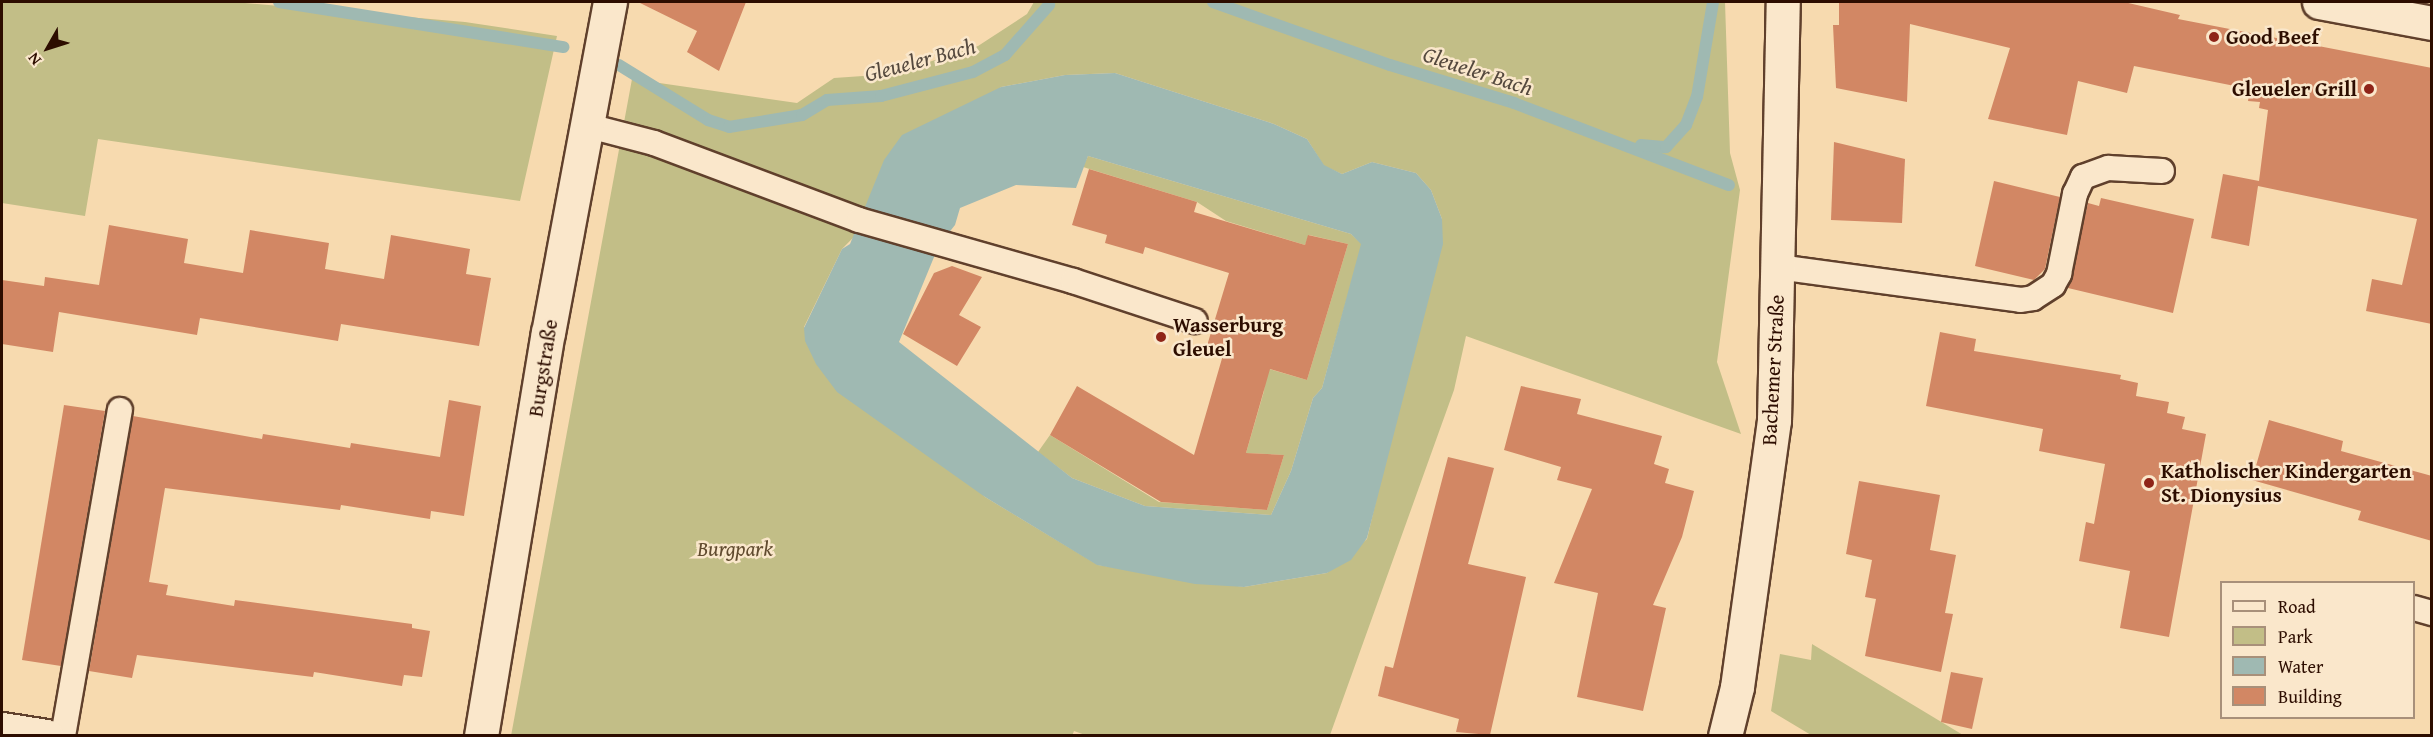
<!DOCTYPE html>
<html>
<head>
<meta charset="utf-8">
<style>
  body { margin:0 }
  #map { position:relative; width:2433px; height:737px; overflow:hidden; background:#f7daaf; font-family:"Gentium Book Plus",serif }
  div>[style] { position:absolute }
  .green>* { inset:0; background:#c2be87 }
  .water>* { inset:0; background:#9fb9b2 }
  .stream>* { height:12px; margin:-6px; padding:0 6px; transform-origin:6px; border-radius:6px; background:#9fb9b2 }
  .building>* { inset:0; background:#d28764 }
  .roads { filter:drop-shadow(2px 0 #60402c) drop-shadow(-2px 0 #60402c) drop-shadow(0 2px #60402c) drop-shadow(0 -2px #60402c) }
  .lane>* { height:24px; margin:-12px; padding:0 12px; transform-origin:12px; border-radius:12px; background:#fae7cb }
  .street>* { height:33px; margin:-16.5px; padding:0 16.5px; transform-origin:16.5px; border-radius:16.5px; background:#fae7cb }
  .secondary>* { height:33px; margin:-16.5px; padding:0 16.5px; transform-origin:16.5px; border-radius:16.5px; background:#fae7cb }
  .dots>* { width:16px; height:16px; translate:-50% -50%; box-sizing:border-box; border:3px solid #fae7cb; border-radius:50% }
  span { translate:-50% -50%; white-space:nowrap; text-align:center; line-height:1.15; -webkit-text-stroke:5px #fae7cb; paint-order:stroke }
  .poi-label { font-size:21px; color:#2d0d00; font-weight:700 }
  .left { translate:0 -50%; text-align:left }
  .right { translate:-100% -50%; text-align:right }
  .street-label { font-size:21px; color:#2d0d00 }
  .park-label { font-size:21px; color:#614b2f; font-style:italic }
  .water-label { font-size:22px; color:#55493e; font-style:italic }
  .frame { position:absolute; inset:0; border:3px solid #2d0d00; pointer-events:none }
  .legend { position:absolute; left:2220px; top:581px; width:195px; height:138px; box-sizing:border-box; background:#fae7cb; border:2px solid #a8907a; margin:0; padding:8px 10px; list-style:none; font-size:18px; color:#2d0d00 }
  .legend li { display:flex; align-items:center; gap:12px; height:30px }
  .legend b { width:30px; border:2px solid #a8907a }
  .north { position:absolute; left:18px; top:18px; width:60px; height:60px; -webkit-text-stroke:4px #fae7cb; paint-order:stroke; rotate:231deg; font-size:16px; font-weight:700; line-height:24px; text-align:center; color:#2d0d00 }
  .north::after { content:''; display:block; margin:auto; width:21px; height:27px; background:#2d0d00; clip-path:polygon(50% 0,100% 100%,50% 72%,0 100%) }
</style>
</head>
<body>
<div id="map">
  <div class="green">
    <div style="clip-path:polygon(2px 2px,234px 2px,465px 22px,557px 36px,520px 201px,98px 139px,85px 216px,2px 203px)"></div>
    <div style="clip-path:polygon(evenodd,1034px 2px,1725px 2px,1730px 153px,1740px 190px,1717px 362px,1741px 434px,1466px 336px,1454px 390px,1330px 735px,1088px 736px,1074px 731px,1072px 736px,511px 736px,632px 79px,797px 103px,834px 78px,892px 74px,978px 46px,1027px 14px,1034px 2px,1115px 73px,1274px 124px,1307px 139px,1324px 166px,1342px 174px,1372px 162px,1416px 173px,1431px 190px,1442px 219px,1367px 539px,1327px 573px,1244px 587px,1098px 565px,985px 497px,804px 327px,842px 249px,1001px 87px,1065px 75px,1115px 73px)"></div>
    <div style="clip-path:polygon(1088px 156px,1351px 234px,1362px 244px,1322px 388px,1313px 398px,1291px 471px,1271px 515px,1145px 506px,1072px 478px,1038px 452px,1050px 435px,1159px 502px,1267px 510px,1284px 455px,1246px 453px,1264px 391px,1266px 368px,1307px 380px,1348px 244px,1309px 235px,1305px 245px,1226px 221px,1197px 202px,1083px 167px)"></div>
    <div style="clip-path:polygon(1812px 644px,1963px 735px,1811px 735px,1771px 711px,1780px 654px,1811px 660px)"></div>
  </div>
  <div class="water">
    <div style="clip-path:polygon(evenodd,1115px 73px,1274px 124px,1307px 139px,1324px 165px,1342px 174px,1372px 162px,1416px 173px,1431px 190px,1442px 219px,1443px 244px,1367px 538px,1351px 560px,1327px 573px,1244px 587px,1195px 584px,1097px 565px,985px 497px,837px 392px,816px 364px,805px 341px,804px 328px,842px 249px,850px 244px,884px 160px,902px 135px,1001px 87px,1065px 75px,1115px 73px,1088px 156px,1351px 234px,1361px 244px,1322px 388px,1313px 398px,1291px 471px,1271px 515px,1145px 506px,1072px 478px,899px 342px,939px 245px,955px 225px,960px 208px,1016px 185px,1076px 188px,1088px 156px)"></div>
  </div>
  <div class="stream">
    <div style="left:279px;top:2px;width:288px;rotate:9deg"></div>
    <div style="left:1213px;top:2px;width:188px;rotate:19.6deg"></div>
    <div style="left:1390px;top:65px;width:130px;rotate:17deg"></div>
    <div style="left:1514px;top:103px;width:230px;rotate:20.9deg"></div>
    <div style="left:619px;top:65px;width:105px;rotate:31.7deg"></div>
    <div style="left:708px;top:120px;width:22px;rotate:18deg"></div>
    <div style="left:729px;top:127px;width:74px;rotate:-9.3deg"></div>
    <div style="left:802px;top:115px;width:29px;rotate:-31deg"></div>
    <div style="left:827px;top:100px;width:54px;rotate:-4.2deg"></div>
    <div style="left:881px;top:96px;width:95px;rotate:-14.6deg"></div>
    <div style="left:973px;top:72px;width:36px;rotate:-28deg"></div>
    <div style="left:1005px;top:55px;width:67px;rotate:-48.7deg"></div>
    <div style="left:1641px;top:145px;width:25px;rotate:5deg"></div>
    <div style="left:1666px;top:147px;width:30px;rotate:-48deg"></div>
    <div style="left:1686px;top:125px;width:30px;rotate:-69deg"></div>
    <div style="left:1697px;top:97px;width:96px;rotate:-80.4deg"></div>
  </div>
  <div class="building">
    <div style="clip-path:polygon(638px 2px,746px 2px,719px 71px,687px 52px,697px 31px)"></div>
    <div style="clip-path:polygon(1839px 2px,2124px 2px,2180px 15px,2178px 19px,2432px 68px,2432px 324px,2366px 311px,2372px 279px,2402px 285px,2417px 219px,2258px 186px,2249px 246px,2211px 238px,2223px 174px,2259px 181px,2268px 110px,2259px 108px,2260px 102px,2248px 101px,2250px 89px,2134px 66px,2127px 93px,2078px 81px,2067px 135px,1988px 119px,2010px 48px,1910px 24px,1907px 102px,1836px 88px,1833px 25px,1839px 25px)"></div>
    <div style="clip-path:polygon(1834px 142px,1905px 159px,1902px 223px,1831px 220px)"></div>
    <div style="clip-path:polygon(1089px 169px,1197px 202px,1194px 212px,1305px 245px,1308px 235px,1348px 244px,1307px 380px,1270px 369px,1246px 453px,1284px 455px,1267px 510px,1161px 502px,1050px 435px,1077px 386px,1194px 455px,1223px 355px,1206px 349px,1229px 273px,1145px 247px,1143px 254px,1105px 243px,1107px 235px,1072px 225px)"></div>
    <div style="clip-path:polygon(1994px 181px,2060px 197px,2045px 269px,2034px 280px,1975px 266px)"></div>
    <div style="clip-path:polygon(2101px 198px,2194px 219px,2173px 313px,2068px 288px,2088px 203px,2099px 206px)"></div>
    <div style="clip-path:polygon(109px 225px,188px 239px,184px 263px,243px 273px,250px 230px,329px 243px,325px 269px,384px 279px,391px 235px,470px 249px,466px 274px,491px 278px,479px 346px,341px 324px,338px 341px,200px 318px,197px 335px,59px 312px,53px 352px,2px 344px,2px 280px,44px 286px,45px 277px,99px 285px)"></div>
    <div style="clip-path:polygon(952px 266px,982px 277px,959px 315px,981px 327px,957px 366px,903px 334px,934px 273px)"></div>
    <div style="clip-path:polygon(1940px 332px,1976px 339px,1974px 351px,2121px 375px,2120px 379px,2138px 383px,2136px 396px,2169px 402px,2167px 413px,2185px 417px,2182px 429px,2206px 434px,2169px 637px,2120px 628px,2130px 571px,2079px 561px,2086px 522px,2094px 524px,2105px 464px,2039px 451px,2043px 429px,1926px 406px)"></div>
    <div style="clip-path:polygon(1521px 386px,1581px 399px,1577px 414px,1662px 436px,1654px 464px,1669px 469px,1665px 483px,1694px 491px,1682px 537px,1653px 605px,1666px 608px,1643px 711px,1577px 697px,1598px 593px,1554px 583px,1592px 489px,1557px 480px,1561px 467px,1504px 450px)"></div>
    <div style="clip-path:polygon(449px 400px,481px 406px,464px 516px,431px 511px,430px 519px,341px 505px,340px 510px,165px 488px,149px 582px,168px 585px,166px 595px,234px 606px,235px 600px,412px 624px,412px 628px,430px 631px,422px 677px,404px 675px,402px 686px,314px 672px,313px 677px,137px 655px,132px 678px,89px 671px,133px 416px,262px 439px,263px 434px,350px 448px,351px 443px,440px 457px)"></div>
    <div style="clip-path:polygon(64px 405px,105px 411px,61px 666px,22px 660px)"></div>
    <div style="clip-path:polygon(2269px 420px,2343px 441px,2341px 451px,2432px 476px,2432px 541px,2358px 520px,2361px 511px,2252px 480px)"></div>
    <div style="clip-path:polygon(1448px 457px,1494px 468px,1468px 564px,1526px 577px,1490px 735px,1456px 732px,1459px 719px,1378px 696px,1385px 666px,1393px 668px)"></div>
    <div style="clip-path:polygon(1859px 481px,1940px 495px,1930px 550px,1956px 555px,1945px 613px,1953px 614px,1941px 672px,1865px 656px,1876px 599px,1865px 597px,1872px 560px,1846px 554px)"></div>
    <div style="clip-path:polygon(1951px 672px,1983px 678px,1972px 729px,1941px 722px)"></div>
  </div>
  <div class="roads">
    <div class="lane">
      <div style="left:585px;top:125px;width:71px;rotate:14.6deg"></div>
      <div style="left:654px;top:143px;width:219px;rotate:20.6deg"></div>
      <div style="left:859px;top:220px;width:223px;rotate:15.9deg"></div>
      <div style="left:1073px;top:281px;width:128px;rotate:18.2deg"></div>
      <div style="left:1778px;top:267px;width:245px;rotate:7.7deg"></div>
      <div style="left:2021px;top:300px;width:12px;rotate:-9deg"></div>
      <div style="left:2033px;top:298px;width:24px;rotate:-33deg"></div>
      <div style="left:2053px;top:285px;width:13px;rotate:-61deg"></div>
      <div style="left:2059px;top:274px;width:82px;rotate:-78.7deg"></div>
      <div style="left:2075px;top:194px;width:19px;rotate:-65deg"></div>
      <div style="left:2083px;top:177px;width:27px;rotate:-20deg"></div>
      <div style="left:2108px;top:168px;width:54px;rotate:3.2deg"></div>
      <div style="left:2414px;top:608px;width:19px;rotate:16deg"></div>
      <div style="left:63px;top:736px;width:331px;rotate:-80.1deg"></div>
    </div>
    <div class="street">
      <div style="left:2px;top:729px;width:45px;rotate:9deg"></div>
      <div style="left:481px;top:736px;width:409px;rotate:-80.6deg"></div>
      <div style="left:548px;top:333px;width:337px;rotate:-79.4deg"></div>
    </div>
    <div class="secondary">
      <div style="left:2319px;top:2px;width:115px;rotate:10.5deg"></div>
      <div style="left:1725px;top:736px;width:50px;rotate:-76.2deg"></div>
      <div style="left:1737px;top:687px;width:270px;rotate:-82.1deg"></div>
      <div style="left:1774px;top:420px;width:418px;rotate:-88.8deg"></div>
    </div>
  </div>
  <div class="dots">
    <div style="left:2214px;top:37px;background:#8f2418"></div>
    <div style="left:2369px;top:89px;background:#8f2418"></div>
    <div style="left:1161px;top:337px;background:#8f2418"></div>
    <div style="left:2149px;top:483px;background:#8f2418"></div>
  </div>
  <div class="poi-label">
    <span class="left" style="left:2226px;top:37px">Good Beef</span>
    <span class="right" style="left:2357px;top:89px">Gleueler Grill</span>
    <span class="left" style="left:1173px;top:337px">Wasserburg<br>Gleuel</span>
    <span class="left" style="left:2161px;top:483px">Katholischer Kindergarten<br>St. Dionysius</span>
  </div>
  <div class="street-label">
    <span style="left:543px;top:368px;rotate:-81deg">Burgstraße</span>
    <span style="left:1773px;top:370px;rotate:-87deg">Bachemer Straße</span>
  </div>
  <div class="park-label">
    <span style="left:735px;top:549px">Burgpark</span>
  </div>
  <div class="water-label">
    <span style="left:920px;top:60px;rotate:-15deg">Gleueler Bach</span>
    <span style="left:1478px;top:71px;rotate:18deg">Gleueler Bach</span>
  </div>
  <div class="frame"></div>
  <ul class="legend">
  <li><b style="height:8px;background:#fae7cb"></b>Road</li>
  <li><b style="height:16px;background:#c2be87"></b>Park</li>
  <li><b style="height:16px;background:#9fb9b2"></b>Water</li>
  <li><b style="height:16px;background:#d28764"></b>Building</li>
  </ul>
  <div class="north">N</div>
</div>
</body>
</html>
